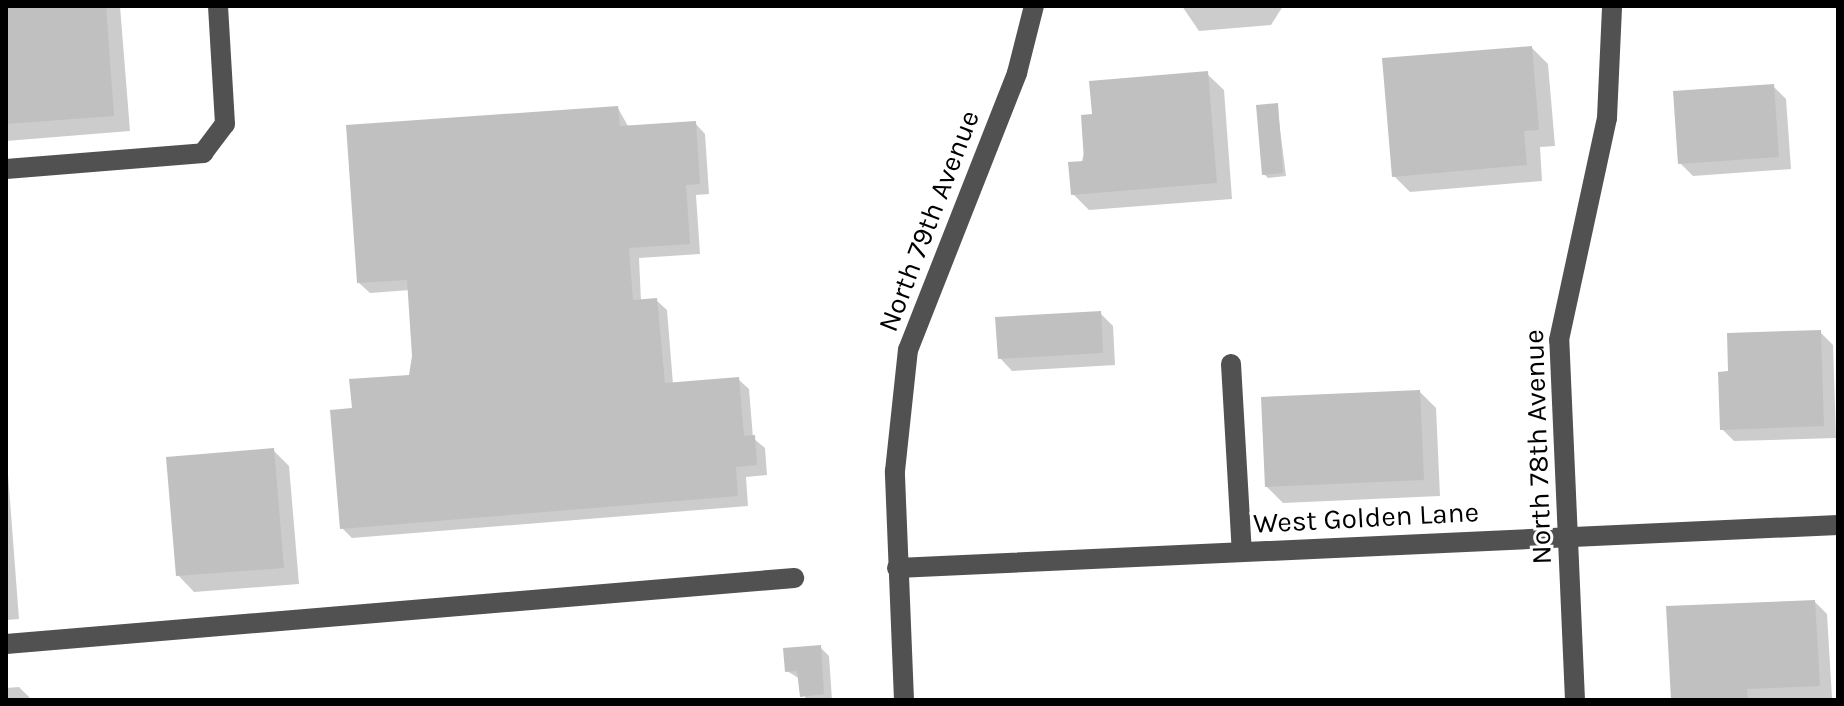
<!DOCTYPE html>
<html>
<head>
<meta charset="utf-8">
<style>
  body { margin:0 }
  #map { position:relative; width:1844px; height:706px; overflow:hidden; background:#fff; font-family:Karla,sans-serif }
  div>[style] { position:absolute }
  .shadow>* { inset:0; background:#0003 }
  .building>* { inset:0; background:#c0c0c0 }
  .minor>* { height:20px; margin:-10px; padding:0 10px; transform-origin:10px; border-radius:10px; background:#515151 }
  span { translate:-50% -50%; white-space:nowrap; text-align:center; line-height:1.15; -webkit-text-stroke:6px #fff; paint-order:stroke }
  .street-label { font-size:28px; color:#000 }
  .frame { position:absolute; inset:0; border:8px solid #000; pointer-events:none }
</style>
</head>
<body>
<div id="map">
  <div class="shadow">
    <div style="clip-path:polygon(6px 6px,120px 6px,130px 131px,6px 141px)"></div>
    <div style="clip-path:polygon(1182px 6px,1283px 6px,1271px 25px,1199px 31px)"></div>
    <div style="clip-path:polygon(1532px 48px,1548px 64px,1555px 146px,1540px 147px,1542px 181px,1410px 192px,1394px 176px)"></div>
    <div style="clip-path:polygon(1207px 74px,1224px 90px,1232px 199px,1089px 210px,1073px 194px,1094px 116px)"></div>
    <div style="clip-path:polygon(1773px 86px,1786px 99px,1791px 169px,1693px 176px,1680px 163px)"></div>
    <div style="clip-path:polygon(1277px 105px,1286px 176px,1268px 178px,1264px 174px)"></div>
    <div style="clip-path:polygon(618px 108px,629px 128px,695px 123px,705px 134px,709px 194px,696px 195px,700px 254px,639px 258px,641px 301px,656px 300px,667px 310px,673px 384px,738px 379px,749px 389px,753px 438px,765px 448px,767px 475px,746px 477px,748px 506px,352px 538px,342px 528px,354px 410px,411px 376px,414px 356px,410px 290px,370px 293px,359px 283px)"></div>
    <div style="clip-path:polygon(1100px 313px,1113px 326px,1115px 365px,1012px 371px,1000px 358px)"></div>
    <div style="clip-path:polygon(1820px 332px,1833px 345px,1836px 438px,1734px 441px,1722px 429px,1730px 373px)"></div>
    <div style="clip-path:polygon(1420px 392px,1436px 408px,1440px 496px,1283px 503px,1267px 487px)"></div>
    <div style="clip-path:polygon(6px 448px,19px 619px,6px 620px)"></div>
    <div style="clip-path:polygon(273px 450px,289px 466px,299px 584px,194px 592px,178px 575px)"></div>
    <div style="clip-path:polygon(1815px 602px,1827px 614px,1832px 698px,1673px 700px)"></div>
    <div style="clip-path:polygon(820px 647px,829px 656px,832px 700px,806px 700px,800px 679px,787px 671px)"></div>
    <div style="clip-path:polygon(19px 687px,32px 700px,6px 700px,6px 688px)"></div>
  </div>
  <div class="building">
    <div style="clip-path:polygon(6px 6px,106px 6px,114px 116px,6px 124px)"></div>
    <div style="clip-path:polygon(1532px 46px,1539px 130px,1524px 131px,1527px 165px,1392px 177px,1382px 58px)"></div>
    <div style="clip-path:polygon(1208px 71px,1217px 183px,1071px 195px,1068px 162px,1084px 161px,1081px 115px,1092px 114px,1089px 81px)"></div>
    <div style="clip-path:polygon(1774px 84px,1779px 157px,1678px 164px,1673px 91px)"></div>
    <div style="clip-path:polygon(1278px 103px,1283px 173px,1262px 175px,1256px 105px)"></div>
    <div style="clip-path:polygon(618px 106px,620px 126px,696px 121px,700px 184px,686px 185px,690px 244px,629px 248px,633px 300px,657px 298px,665px 383px,739px 377px,744px 436px,755px 435px,757px 465px,736px 467px,738px 496px,340px 529px,330px 410px,352px 408px,349px 379px,409px 375px,412px 356px,407px 280px,357px 283px,346px 125px)"></div>
    <div style="clip-path:polygon(1101px 311px,1103px 353px,998px 359px,995px 317px)"></div>
    <div style="clip-path:polygon(1821px 330px,1824px 426px,1720px 430px,1718px 372px,1728px 371px,1727px 333px)"></div>
    <div style="clip-path:polygon(1420px 390px,1424px 480px,1265px 487px,1261px 397px)"></div>
    <div style="clip-path:polygon(274px 448px,284px 568px,176px 576px,166px 457px)"></div>
    <div style="clip-path:polygon(1815px 600px,1820px 686px,1747px 689px,1748px 700px,1671px 700px,1666px 606px)"></div>
    <div style="clip-path:polygon(821px 645px,824px 694px,800px 697px,797px 671px,785px 672px,783px 648px)"></div>
  </div>
  <div class="minor">
    <div style="left:6px;top:169px;width:198px;rotate:-4.6deg"></div>
    <div style="left:203px;top:153px;width:36px;rotate:-53deg"></div>
    <div style="left:225px;top:124px;width:118px;rotate:-93.4deg"></div>
    <div style="left:1231px;top:364px;width:188px;rotate:86.7deg"></div>
    <div style="left:897px;top:568px;width:942px;rotate:-2.62deg"></div>
    <div style="left:6px;top:644px;width:791px;rotate:-4.79deg"></div>
    <div style="left:904px;top:700px;width:229px;rotate:-92.3deg"></div>
    <div style="left:895px;top:471px;width:122px;rotate:-83.9deg"></div>
    <div style="left:908px;top:350px;width:298px;rotate:-68.5deg"></div>
    <div style="left:1017px;top:73px;width:69px;rotate:-75.8deg"></div>
    <div style="left:1575px;top:700px;width:360px;rotate:-92.5deg"></div>
    <div style="left:1559px;top:340px;width:227px;rotate:-77.8deg"></div>
    <div style="left:1607px;top:118px;width:112px;rotate:-87.4deg"></div>
  </div>
  <div class="street-label">
    <span style="left:929px;top:221px;rotate:-69deg">North 79th Avenue</span>
    <span style="left:1538px;top:447px;rotate:-92deg">North 78th Avenue</span>
    <span style="left:1366px;top:518px;rotate:-3deg">West Golden Lane</span>
  </div>
  <div class="frame"></div>
</div>
</body>
</html>
